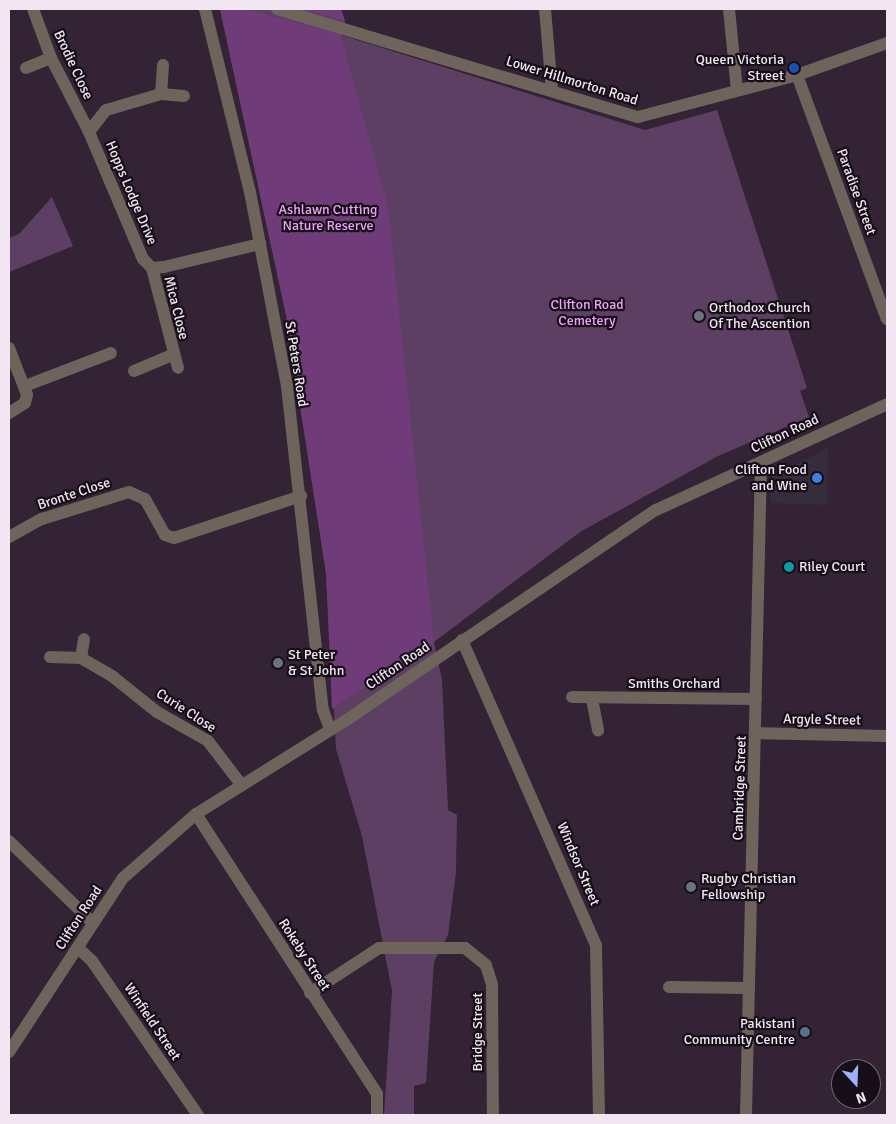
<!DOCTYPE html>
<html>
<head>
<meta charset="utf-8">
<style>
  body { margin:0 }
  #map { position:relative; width:896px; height:1124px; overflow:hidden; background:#332335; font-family:Signika,sans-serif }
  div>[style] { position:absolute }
  .commercial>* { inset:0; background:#352d3d }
  .green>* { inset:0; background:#5d3f63 }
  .forest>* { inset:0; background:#6f3b78 }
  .minor>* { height:12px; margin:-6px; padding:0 6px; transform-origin:6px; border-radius:6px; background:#6e645c }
  .tertiary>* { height:12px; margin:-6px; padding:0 6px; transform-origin:6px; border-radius:6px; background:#6e645c }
  .dots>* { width:14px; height:14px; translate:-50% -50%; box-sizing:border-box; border:2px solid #160f17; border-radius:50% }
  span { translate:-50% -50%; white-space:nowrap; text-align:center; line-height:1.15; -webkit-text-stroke:4.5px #160f17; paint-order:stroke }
  .poi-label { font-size:14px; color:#f1e6f2 }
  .right { translate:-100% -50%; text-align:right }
  .left { translate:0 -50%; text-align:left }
  .street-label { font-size:14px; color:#f1e6f2 }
  .park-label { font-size:14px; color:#eda3fa }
  .frame { position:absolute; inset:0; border:10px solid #f1e6f2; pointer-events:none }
  .north { position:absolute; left:831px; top:1059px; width:50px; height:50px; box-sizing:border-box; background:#160f17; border:1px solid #6e656f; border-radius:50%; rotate:160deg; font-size:14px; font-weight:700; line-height:20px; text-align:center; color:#f1e6f2 }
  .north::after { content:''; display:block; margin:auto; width:18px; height:22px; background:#9fb3fd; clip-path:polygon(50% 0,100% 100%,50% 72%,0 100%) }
</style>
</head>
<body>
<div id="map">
  <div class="commercial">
    <div style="clip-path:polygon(828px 448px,827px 505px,771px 503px,771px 477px)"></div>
  </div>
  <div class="green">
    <div style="clip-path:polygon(220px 9px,341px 9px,345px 21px,341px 35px,645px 130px,717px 110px,807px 388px,800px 391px,809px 417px,718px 456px,580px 532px,434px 642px,442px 680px,448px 810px,457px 815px,456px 872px,448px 935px,434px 962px,426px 1083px,414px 1086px,414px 1115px,384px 1115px,392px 991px,362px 836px,336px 749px,326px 573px,286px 315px)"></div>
    <div style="clip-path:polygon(52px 197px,73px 246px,9px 272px,9px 238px,19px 234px)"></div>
  </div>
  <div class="forest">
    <div style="clip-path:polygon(220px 9px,246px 9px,340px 34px,388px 207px,434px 642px,332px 709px,326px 573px,286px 315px)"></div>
    <div style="clip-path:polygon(300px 9px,341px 9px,345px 21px)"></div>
  </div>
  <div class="minor">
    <div style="left:33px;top:9px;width:52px;rotate:69.8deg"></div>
    <div style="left:51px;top:58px;width:83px;rotate:62.8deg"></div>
    <div style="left:205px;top:9px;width:188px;rotate:76.2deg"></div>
    <div style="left:250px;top:192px;width:197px;rotate:79.2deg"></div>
    <div style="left:287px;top:386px;width:326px;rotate:83.7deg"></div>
    <div style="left:323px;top:710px;width:20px;rotate:70deg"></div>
    <div style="left:277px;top:9px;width:377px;rotate:16.7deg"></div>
    <div style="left:638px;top:117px;width:164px;rotate:-14.8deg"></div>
    <div style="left:797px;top:75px;width:96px;rotate:-19.6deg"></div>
    <div style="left:545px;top:9px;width:82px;rotate:85.1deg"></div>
    <div style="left:729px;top:9px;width:81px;rotate:84.4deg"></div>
    <div style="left:26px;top:68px;width:27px;rotate:-22deg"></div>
    <div style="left:797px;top:75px;width:260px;rotate:69.8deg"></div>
    <div style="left:161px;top:94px;width:29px;rotate:-86deg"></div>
    <div style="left:184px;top:96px;width:23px;rotate:-175deg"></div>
    <div style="left:161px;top:94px;width:57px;rotate:163.8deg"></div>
    <div style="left:106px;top:110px;width:28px;rotate:128deg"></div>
    <div style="left:89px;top:132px;width:138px;rotate:67deg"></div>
    <div style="left:143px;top:259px;width:13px;rotate:45deg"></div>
    <div style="left:152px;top:268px;width:12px;rotate:-5deg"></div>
    <div style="left:164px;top:267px;width:99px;rotate:-13.5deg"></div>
    <div style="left:152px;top:268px;width:103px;rotate:75.4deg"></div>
    <div style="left:9px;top:348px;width:50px;rotate:69deg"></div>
    <div style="left:27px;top:395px;width:8px;rotate:104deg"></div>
    <div style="left:25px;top:403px;width:19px;rotate:148deg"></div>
    <div style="left:134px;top:371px;width:41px;rotate:-22.8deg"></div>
    <div style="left:25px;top:386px;width:92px;rotate:-21deg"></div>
    <div style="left:9px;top:537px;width:38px;rotate:-29deg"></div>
    <div style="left:42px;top:519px;width:91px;rotate:-17.2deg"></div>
    <div style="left:129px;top:492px;width:17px;rotate:24deg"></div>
    <div style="left:145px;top:499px;width:41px;rotate:60.9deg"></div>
    <div style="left:165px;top:535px;width:9px;rotate:18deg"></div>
    <div style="left:174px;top:538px;width:134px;rotate:-18.3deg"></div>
    <div style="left:462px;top:640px;width:333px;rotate:66.3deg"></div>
    <div style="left:596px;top:945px;width:170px;rotate:89deg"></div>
    <div style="left:50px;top:657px;width:31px;rotate:2deg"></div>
    <div style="left:81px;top:658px;width:36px;rotate:30deg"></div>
    <div style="left:112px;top:676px;width:58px;rotate:38.7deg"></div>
    <div style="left:157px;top:712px;width:59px;rotate:29.6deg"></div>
    <div style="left:208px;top:741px;width:53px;rotate:52.7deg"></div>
    <div style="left:81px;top:658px;width:19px;rotate:-81deg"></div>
    <div style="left:572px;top:697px;width:184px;rotate:0.6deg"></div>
    <div style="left:592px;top:699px;width:32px;rotate:79deg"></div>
    <div style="left:756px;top:733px;width:131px;rotate:1.3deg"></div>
    <div style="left:196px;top:814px;width:333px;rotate:57.1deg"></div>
    <div style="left:377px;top:1094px;width:21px;rotate:90deg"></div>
    <div style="left:9px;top:841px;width:117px;rotate:44.3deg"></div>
    <div style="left:78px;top:948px;width:19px;rotate:43deg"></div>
    <div style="left:92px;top:961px;width:187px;rotate:55.5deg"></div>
    <div style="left:669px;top:987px;width:80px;rotate:0.7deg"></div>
    <div style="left:310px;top:993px;width:82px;rotate:-33.1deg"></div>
    <div style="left:379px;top:948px;width:86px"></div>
    <div style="left:465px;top:948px;width:27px;rotate:39deg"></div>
    <div style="left:486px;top:965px;width:21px;rotate:73deg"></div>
    <div style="left:492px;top:985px;width:130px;rotate:89.6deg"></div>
    <div style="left:746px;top:1115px;width:653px;rotate:-88.68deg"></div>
  </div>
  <div class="tertiary">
    <div style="left:9px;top:1052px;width:208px;rotate:-56.8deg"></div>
    <div style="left:123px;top:878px;width:97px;rotate:-41.2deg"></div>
    <div style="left:196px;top:814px;width:176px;rotate:-32deg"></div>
    <div style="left:345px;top:721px;width:376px;rotate:-34.2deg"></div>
    <div style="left:656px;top:510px;width:254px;rotate:-24.6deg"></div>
  </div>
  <div class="dots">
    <div style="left:794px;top:68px;background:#1a4fb4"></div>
    <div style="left:699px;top:316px;background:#6b7280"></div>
    <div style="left:817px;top:478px;background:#3f7fe0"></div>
    <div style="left:789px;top:567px;background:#0f9aa8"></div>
    <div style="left:278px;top:663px;background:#6b7280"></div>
    <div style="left:691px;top:887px;background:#6b7280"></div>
    <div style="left:805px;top:1032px;background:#5c6f8a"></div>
  </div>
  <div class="poi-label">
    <span class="right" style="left:784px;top:68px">Queen Victoria<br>Street</span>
    <span class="left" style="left:709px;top:316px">Orthodox Church<br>Of The Ascention</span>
    <span class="right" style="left:807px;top:478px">Clifton Food<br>and Wine</span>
    <span class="left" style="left:799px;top:567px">Riley Court</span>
    <span class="left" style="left:288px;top:663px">St Peter<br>&amp; St John</span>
    <span class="left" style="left:701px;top:887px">Rugby Christian<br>Fellowship</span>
    <span class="right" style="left:795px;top:1032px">Pakistani<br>Community Centre</span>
  </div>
  <div class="street-label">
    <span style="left:73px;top:65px;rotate:65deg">Brodie Close</span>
    <span style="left:572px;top:81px;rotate:17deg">Lower Hillmorton Road</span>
    <span style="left:856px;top:192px;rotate:70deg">Paradise Street</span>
    <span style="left:131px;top:193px;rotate:67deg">Hopps Lodge Drive</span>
    <span style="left:176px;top:308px;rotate:76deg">Mica Close</span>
    <span style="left:296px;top:364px;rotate:81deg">St Peters Road</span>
    <span style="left:785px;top:434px;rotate:-25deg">Clifton Road</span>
    <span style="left:74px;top:494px;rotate:-18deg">Bronte Close</span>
    <span style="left:398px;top:666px;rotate:-34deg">Clifton Road</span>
    <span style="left:674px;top:684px">Smiths Orchard</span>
    <span style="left:186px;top:711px;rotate:33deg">Curie Close</span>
    <span style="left:822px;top:720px;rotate:1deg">Argyle Street</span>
    <span style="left:740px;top:788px;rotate:-88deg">Cambridge Street</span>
    <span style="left:578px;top:864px;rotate:67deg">Windsor Street</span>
    <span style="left:79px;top:918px;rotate:-57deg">Clifton Road</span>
    <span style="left:304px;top:955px;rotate:57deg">Rokeby Street</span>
    <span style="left:152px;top:1022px;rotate:56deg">Winfield Street</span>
    <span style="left:478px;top:1032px;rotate:-90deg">Bridge Street</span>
  </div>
  <div class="park-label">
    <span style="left:328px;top:218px">Ashlawn Cutting<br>Nature Reserve</span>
    <span style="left:587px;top:313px">Clifton Road<br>Cemetery</span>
  </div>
  <div class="frame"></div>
  <div class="north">N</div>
</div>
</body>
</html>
